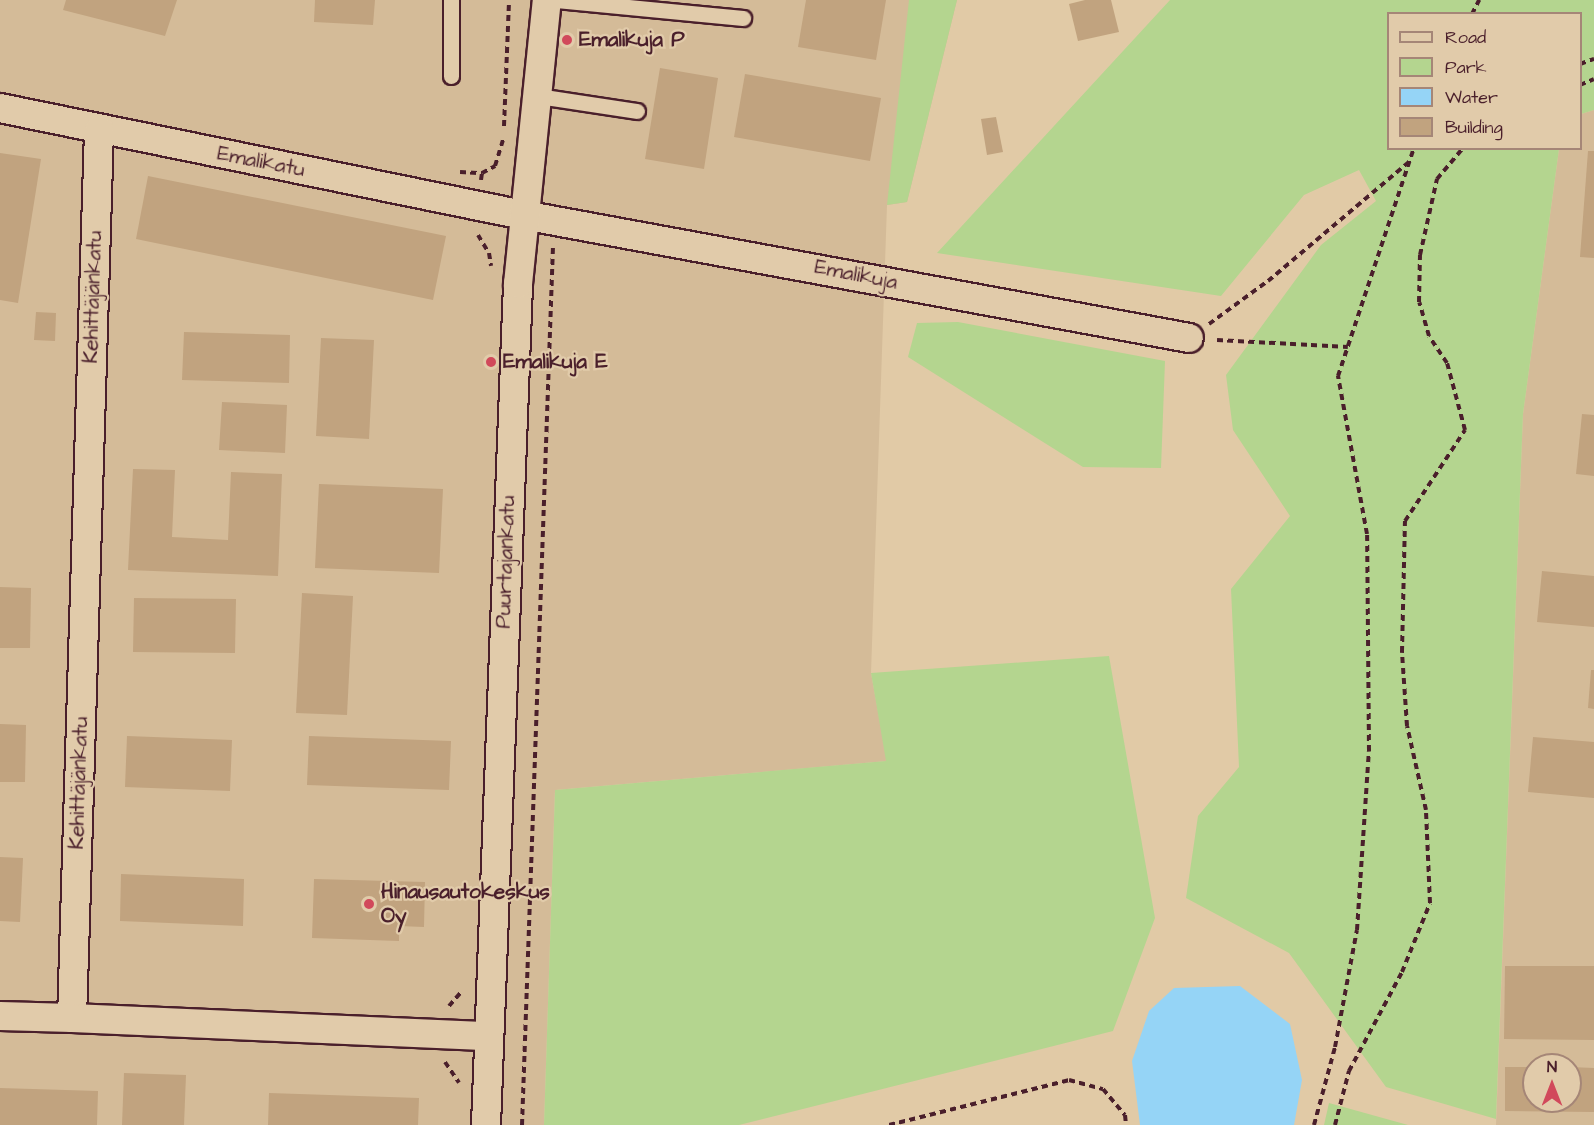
<!DOCTYPE html>
<html>
<head>
<meta charset="utf-8">
<style>
  body { margin:0 }
  #map { position:relative; width:1594px; height:1125px; overflow:hidden; background:#e1caa6; font-family:"Architects Daughter",sans-serif }
  div>[style] { position:absolute }
  .built>* { inset:0; background:#d4bb98 }
  .green>* { inset:0; background:#b4d58f }
  .water>* { inset:0; background:#95d4f6 }
  .building>* { inset:0; background:#c1a37f }
  .path>* { height:4px; margin-top:-2px; transform-origin:0; background:repeating-linear-gradient(90deg,#4a1f2b 0 6px,transparent 0 10.5px) }
  .roads { filter:drop-shadow(2px 0 #4a1f2b) drop-shadow(-2px 0 #4a1f2b) drop-shadow(0 2px #4a1f2b) drop-shadow(0 -2px #4a1f2b) }
  .lane>* { height:15px; margin:-7.5px; padding:0 7.5px; transform-origin:7.5px; border-radius:7.5px; background:#e1cbaa }
  .street>* { height:28px; margin:-14px; padding:0 14px; transform-origin:14px; border-radius:14px; background:#e1cbaa }
  .dots>* { width:16px; height:16px; translate:-50% -50%; box-sizing:border-box; border:3px solid #e1cbaa; border-radius:50% }
  span { translate:-50% -50%; white-space:nowrap; text-align:center; line-height:1.15; -webkit-text-stroke:4.5px #e1cbaa; paint-order:stroke }
  .poi-label { font-size:21px; color:#4a1f2b; font-weight:700 }
  .left { translate:0 -50%; text-align:left }
  .street-label { font-size:21px; color:#4a1f2b }
  .legend { position:absolute; left:1387px; top:12px; width:195px; height:138px; box-sizing:border-box; background:#e1cbaa; border:2px solid #a58677; margin:0; padding:8px 10px; list-style:none; font-size:18px; color:#4a1f2b }
  .legend li { display:flex; align-items:center; gap:12px; height:30px }
  .legend b { width:30px; border:2px solid #a58677 }
  .north { position:absolute; left:1522px; top:1053px; width:60px; height:60px; box-sizing:border-box; background:#e1cbaa; border:2px solid #a58677; border-radius:50%; rotate:0deg; font-size:16px; font-weight:700; line-height:24px; text-align:center; color:#4a1f2b }
  .north::after { content:''; display:block; margin:auto; width:21px; height:27px; background:#d1495b; clip-path:polygon(50% 0,100% 100%,50% 72%,0 100%) }
</style>
</head>
<body>
<div id="map">
  <div class="built">
    <div style="clip-path:polygon(0 0,957px 0,907px 202px,887px 205px,871px 673px,887px 761px,555px 790px,544px 1125px,0 1125px)"></div>
    <div style="clip-path:polygon(evenodd,1594px 110px,1594px 1125px,1496px 1125px,1523px 414px,1559px 149px,1580px 148px,1581px 114px,1594px 110px,1534px 1065px,1570px 1065px,1570px 1101px,1534px 1101px,1534px 1065px)"></div>
  </div>
  <div class="green">
    <div style="clip-path:polygon(909px 0,957px 0,907px 202px,887px 205px)"></div>
    <div style="clip-path:polygon(1170px 0,1594px 0,1594px 110px,1581px 114px,1580px 14px,1388px 14px,1388px 148px,1559px 149px,1523px 414px,1496px 1119px,1386px 1087px,1289px 953px,1186px 898px,1198px 816px,1239px 767px,1231px 589px,1290px 516px,1233px 430px,1226px 375px,1321px 245px,1376px 201px,1359px 170px,1304px 195px,1221px 296px,937px 253px)"></div>
    <div style="clip-path:polygon(958px 322px,1165px 361px,1161px 468px,1083px 467px,908px 357px,917px 323px)"></div>
    <div style="clip-path:polygon(1109px 656px,1155px 918px,1113px 1031px,739px 1125px,544px 1125px,555px 790px,886px 761px,871px 673px)"></div>
    <div style="clip-path:polygon(1329px 1103px,1408px 1125px,1324px 1125px)"></div>
  </div>
  <div class="water">
    <div style="clip-path:polygon(1240px 986px,1290px 1024px,1302px 1080px,1294px 1125px,1140px 1125px,1132px 1061px,1149px 1011px,1174px 988px)"></div>
  </div>
  <div class="building">
    <div style="clip-path:polygon(66px 0,177px 0,165px 36px,63px 10px)"></div>
    <div style="clip-path:polygon(315px 0,375px 0,373px 25px,314px 22px)"></div>
    <div style="clip-path:polygon(806px 0,886px 0,876px 60px,798px 47px)"></div>
    <div style="clip-path:polygon(1085px 0,1111px 0,1119px 32px,1078px 41px,1069px 4px)"></div>
    <div style="clip-path:polygon(660px 68px,718px 78px,704px 169px,645px 159px)"></div>
    <div style="clip-path:polygon(745px 74px,881px 98px,870px 161px,734px 137px)"></div>
    <div style="clip-path:polygon(996px 117px,1003px 152px,987px 155px,981px 119px)"></div>
    <div style="clip-path:polygon(1588px 151px,1594px 151px,1594px 258px,1580px 257px)"></div>
    <div style="clip-path:polygon(0 153px,41px 159px,18px 303px,0 300px)"></div>
    <div style="clip-path:polygon(148px 176px,446px 236px,433px 300px,136px 239px)"></div>
    <div style="clip-path:polygon(36px 312px,56px 313px,55px 341px,34px 340px)"></div>
    <div style="clip-path:polygon(184px 332px,290px 335px,289px 383px,182px 380px)"></div>
    <div style="clip-path:polygon(321px 338px,374px 340px,369px 439px,316px 436px)"></div>
    <div style="clip-path:polygon(222px 402px,287px 405px,285px 453px,219px 450px)"></div>
    <div style="clip-path:polygon(1582px 414px,1594px 415px,1594px 476px,1576px 474px)"></div>
    <div style="clip-path:polygon(133px 469px,175px 470px,172px 537px,228px 540px,231px 472px,282px 474px,278px 576px,128px 570px)"></div>
    <div style="clip-path:polygon(319px 484px,443px 489px,439px 573px,315px 568px)"></div>
    <div style="clip-path:polygon(1542px 571px,1594px 576px,1594px 627px,1537px 622px)"></div>
    <div style="clip-path:polygon(0 587px,31px 588px,30px 648px,0 648px)"></div>
    <div style="clip-path:polygon(302px 593px,353px 596px,347px 715px,296px 713px)"></div>
    <div style="clip-path:polygon(134px 598px,236px 599px,235px 653px,133px 652px)"></div>
    <div style="clip-path:polygon(1591px 670px,1594px 670px,1594px 709px,1588px 708px)"></div>
    <div style="clip-path:polygon(0 724px,26px 725px,25px 782px,0 782px)"></div>
    <div style="clip-path:polygon(127px 736px,232px 740px,230px 791px,125px 787px)"></div>
    <div style="clip-path:polygon(309px 736px,451px 741px,449px 790px,307px 785px)"></div>
    <div style="clip-path:polygon(1533px 737px,1594px 742px,1594px 798px,1528px 792px)"></div>
    <div style="clip-path:polygon(0 857px,23px 858px,20px 922px,0 921px)"></div>
    <div style="clip-path:polygon(121px 874px,244px 879px,243px 926px,120px 921px)"></div>
    <div style="clip-path:polygon(314px 879px,425px 882px,424px 927px,399px 926px,399px 941px,312px 938px)"></div>
    <div style="clip-path:polygon(1505px 966px,1594px 966px,1594px 1040px,1504px 1039px)"></div>
    <div style="clip-path:polygon(1505px 1067px,1534px 1067px,1534px 1101px,1570px 1101px,1570px 1067px,1594px 1068px,1594px 1112px,1505px 1111px)"></div>
    <div style="clip-path:polygon(124px 1073px,186px 1075px,184px 1125px,122px 1125px)"></div>
    <div style="clip-path:polygon(0 1088px,98px 1091px,97px 1125px,0 1125px)"></div>
    <div style="clip-path:polygon(269px 1093px,419px 1098px,418px 1125px,268px 1125px)"></div>
  </div>
  <div class="path">
    <div style="left:1472px;top:14px;width:16px;rotate:-63deg"></div>
    <div style="left:1580px;top:64px;width:15px;rotate:-20deg"></div>
    <div style="left:1580px;top:85px;width:15px;rotate:-23deg"></div>
    <div style="left:504px;top:126px;width:126px;rotate:-87.7deg"></div>
    <div style="left:460px;top:172px;width:22px;rotate:3deg"></div>
    <div style="left:481px;top:180px;width:7px;rotate:-82deg"></div>
    <div style="left:482px;top:173px;width:15px;rotate:-28deg"></div>
    <div style="left:495px;top:166px;width:28px;rotate:-73deg"></div>
    <div style="left:478px;top:235px;width:21px;rotate:59deg"></div>
    <div style="left:489px;top:253px;width:13px;rotate:81deg"></div>
    <div style="left:1209px;top:324px;width:73px;rotate:-36.1deg"></div>
    <div style="left:1268px;top:281px;width:186px;rotate:-40.2deg"></div>
    <div style="left:1217px;top:340px;width:131px;rotate:3.1deg"></div>
    <div style="left:449px;top:1006px;width:20px;rotate:-49deg"></div>
    <div style="left:445px;top:1062px;width:25px;rotate:56deg"></div>
    <div style="left:522px;top:1125px;width:879px;rotate:-87.98deg"></div>
    <div style="left:889px;top:1125px;width:186px;rotate:-14deg"></div>
    <div style="left:1069px;top:1080px;width:35px;rotate:15deg"></div>
    <div style="left:1103px;top:1089px;width:34px;rotate:50deg"></div>
    <div style="left:1125px;top:1115px;width:10px;rotate:84deg"></div>
    <div style="left:1314px;top:1125px;width:81px;rotate:-74.9deg"></div>
    <div style="left:1335px;top:1047px;width:119px;rotate:-79.4deg"></div>
    <div style="left:1357px;top:930px;width:179px;rotate:-86.2deg"></div>
    <div style="left:1369px;top:751px;width:217px;rotate:-90.5deg"></div>
    <div style="left:1367px;top:534px;width:161px;rotate:-100.4deg"></div>
    <div style="left:1338px;top:376px;width:240px;rotate:-71.6deg"></div>
    <div style="left:1335px;top:1125px;width:56px;rotate:-75.5deg"></div>
    <div style="left:1349px;top:1071px;width:112px;rotate:-61.8deg"></div>
    <div style="left:1402px;top:972px;width:74px;rotate:-67.9deg"></div>
    <div style="left:1430px;top:903px;width:93px;rotate:-92.5deg"></div>
    <div style="left:1426px;top:810px;width:86px;rotate:-102.7deg"></div>
    <div style="left:1407px;top:726px;width:74px;rotate:-93.9deg"></div>
    <div style="left:1402px;top:652px;width:131px;rotate:-88.7deg"></div>
    <div style="left:1405px;top:521px;width:109px;rotate:-56.6deg"></div>
    <div style="left:1465px;top:430px;width:69px;rotate:-105deg"></div>
    <div style="left:1447px;top:363px;width:32px;rotate:-124deg"></div>
    <div style="left:1429px;top:336px;width:35px;rotate:-106deg"></div>
    <div style="left:1419px;top:302px;width:47px;rotate:-88.8deg"></div>
    <div style="left:1420px;top:255px;width:78px;rotate:-77.4deg"></div>
    <div style="left:1437px;top:179px;width:40px;rotate:-50deg"></div>
  </div>
  <div class="roads">
    <div class="lane">
      <div style="left:556px;top:0;width:188px;rotate:5.5deg"></div>
      <div style="left:451px;top:76px;width:76px;rotate:-90deg"></div>
      <div style="left:538px;top:96px;width:100px;rotate:8.6deg"></div>
    </div>
    <div class="street">
      <div style="left:0;top:108px;width:534px;rotate:11.56deg"></div>
      <div style="left:523px;top:215px;width:677px;rotate:10.46deg"></div>
      <div style="left:99px;top:130px;width:888px;rotate:91.74deg"></div>
      <div style="left:72px;top:1018px;width:417px;rotate:2.5deg"></div>
      <div style="left:0;top:1016px;width:72px;rotate:1.6deg"></div>
      <div style="left:486px;top:1125px;width:842px;rotate:-87.82deg"></div>
      <div style="left:518px;top:284px;width:285px;rotate:-84.2deg"></div>
    </div>
  </div>
  <div class="dots">
    <div style="left:567px;top:40px;background:#d1495b"></div>
    <div style="left:491px;top:362px;background:#d1495b"></div>
    <div style="left:369px;top:904px;background:#d1495b"></div>
  </div>
  <div class="poi-label">
    <span class="left" style="left:579px;top:40px">Emalikuja P</span>
    <span class="left" style="left:503px;top:362px">Emalikuja E</span>
    <span class="left" style="left:381px;top:904px">Hinausautokeskus<br>Oy</span>
  </div>
  <div class="street-label">
    <span style="left:261px;top:162px;rotate:11deg">Emalikatu</span>
    <span style="left:856px;top:275px;rotate:11deg">Emalikuja</span>
    <span style="left:93px;top:297px;rotate:-88deg">Kehittäjänkatu</span>
    <span style="left:506px;top:562px;rotate:-88deg">Puurtajankatu</span>
    <span style="left:79px;top:783px;rotate:-88deg">Kehittäjänkatu</span>
  </div>
  <ul class="legend">
  <li><b style="height:8px;background:#e1cbaa"></b>Road</li>
  <li><b style="height:16px;background:#b4d58f"></b>Park</li>
  <li><b style="height:16px;background:#95d4f6"></b>Water</li>
  <li><b style="height:16px;background:#c1a37f"></b>Building</li>
  </ul>
  <div class="north">N</div>
</div>
</body>
</html>
